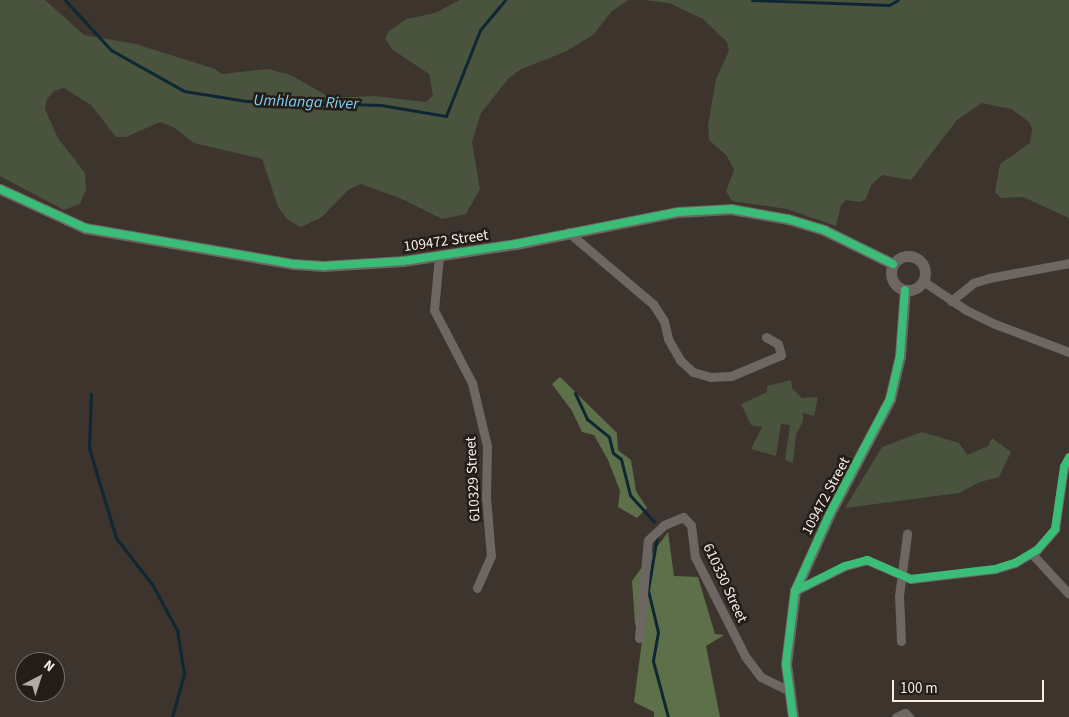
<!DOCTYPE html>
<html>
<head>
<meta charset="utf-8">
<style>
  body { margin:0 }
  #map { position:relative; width:1069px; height:717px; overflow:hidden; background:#3c342d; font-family:"Source Sans 3",sans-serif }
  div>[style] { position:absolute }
  .green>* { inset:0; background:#49533d }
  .forest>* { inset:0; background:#5e704a }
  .stream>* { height:3px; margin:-1.5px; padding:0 1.5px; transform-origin:1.5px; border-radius:1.5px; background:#0e2732 }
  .minor>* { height:9px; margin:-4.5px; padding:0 4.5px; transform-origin:4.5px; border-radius:4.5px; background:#6d6662 }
  .tertiary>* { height:11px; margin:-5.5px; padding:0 5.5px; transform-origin:5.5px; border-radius:5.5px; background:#6d6662 }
  .tertiary>.ring { margin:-5.5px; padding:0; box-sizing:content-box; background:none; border:11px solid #6d6662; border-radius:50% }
  .cycleway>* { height:8px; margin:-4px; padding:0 4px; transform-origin:4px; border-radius:4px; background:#3abd76 }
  span { translate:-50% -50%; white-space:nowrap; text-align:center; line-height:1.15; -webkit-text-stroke:5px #241d17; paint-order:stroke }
  .street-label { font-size:15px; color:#f5ebe3 }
  .water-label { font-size:16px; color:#7ed1f8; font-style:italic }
  .north { position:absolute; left:15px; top:652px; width:50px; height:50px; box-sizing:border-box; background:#241d17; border:1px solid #786f69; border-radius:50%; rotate:40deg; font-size:14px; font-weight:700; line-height:20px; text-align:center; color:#f5ebe3 }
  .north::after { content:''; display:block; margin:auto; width:18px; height:22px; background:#b4aba3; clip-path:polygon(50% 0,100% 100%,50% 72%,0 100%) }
  .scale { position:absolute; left:892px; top:680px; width:152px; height:22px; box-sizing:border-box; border:2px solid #f5ebe3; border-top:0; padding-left:6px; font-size:15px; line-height:18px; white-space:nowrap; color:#f5ebe3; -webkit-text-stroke:4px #241d17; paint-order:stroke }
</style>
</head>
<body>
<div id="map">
  <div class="green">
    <div style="clip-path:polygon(0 0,45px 0,84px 35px,136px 44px,215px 69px,222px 74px,268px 69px,291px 75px,331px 98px,374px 96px,426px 102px,433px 95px,429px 74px,393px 50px,385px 39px,388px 32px,406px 19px,435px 13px,460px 0,629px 0,612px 11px,593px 35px,565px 52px,521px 69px,509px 78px,481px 113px,472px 142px,480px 189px,466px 214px,442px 219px,402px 199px,361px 184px,348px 190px,322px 217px,301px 227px,288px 220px,278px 207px,262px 159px,194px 143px,173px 127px,160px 122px,126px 137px,116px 137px,91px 105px,64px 88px,54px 91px,47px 99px,45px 109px,58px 138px,85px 173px,86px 189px,80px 204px,64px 210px,0 176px)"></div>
    <div style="clip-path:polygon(643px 0,1069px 0,1069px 218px,1023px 197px,1001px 198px,995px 192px,1000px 164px,1030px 143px,1032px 129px,1029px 122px,1011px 109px,982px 103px,957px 120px,911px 180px,882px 175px,871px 185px,866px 199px,860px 202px,846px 200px,841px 205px,836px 226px,787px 209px,732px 201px,726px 191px,734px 170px,727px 156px,709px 140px,708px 125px,716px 79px,729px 51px,727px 42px,703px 19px,669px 3px)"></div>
    <div style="clip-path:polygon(791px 380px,792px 388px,802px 398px,818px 397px,814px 416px,803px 413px,803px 421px,796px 435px,793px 463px,785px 460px,790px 425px,781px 424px,776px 456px,751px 449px,762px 427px,751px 425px,741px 404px,767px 392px,767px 386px)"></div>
    <div style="clip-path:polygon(922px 432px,959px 443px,967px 455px,988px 446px,992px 438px,1011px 452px,999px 477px,980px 482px,959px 493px,845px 508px,882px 447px)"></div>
  </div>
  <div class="forest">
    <div style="clip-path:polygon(560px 377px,617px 433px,618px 450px,631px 460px,636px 491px,647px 508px,637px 518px,618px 507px,620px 491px,608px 460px,594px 435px,582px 432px,572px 411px,552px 384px)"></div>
    <div style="clip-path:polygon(668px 532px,674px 576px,698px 577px,715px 634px,724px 635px,706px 646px,720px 717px,654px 717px,654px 712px,634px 702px,642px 641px,635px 624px,632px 581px)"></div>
  </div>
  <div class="stream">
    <div style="left:65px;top:0;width:68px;rotate:47.4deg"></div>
    <div style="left:111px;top:50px;width:84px;rotate:29.3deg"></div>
    <div style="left:184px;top:91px;width:63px;rotate:9.2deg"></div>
    <div style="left:246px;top:101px;width:135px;rotate:1.7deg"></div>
    <div style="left:381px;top:105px;width:66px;rotate:9.6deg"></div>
    <div style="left:446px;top:116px;width:92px;rotate:-68.4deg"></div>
    <div style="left:480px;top:30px;width:39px;rotate:-50deg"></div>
    <div style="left:752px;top:0;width:137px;rotate:2.1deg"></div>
    <div style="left:889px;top:5px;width:10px;rotate:-29deg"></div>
    <div style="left:575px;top:393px;width:29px;rotate:65deg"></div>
    <div style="left:587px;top:419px;width:28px;rotate:39deg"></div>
    <div style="left:609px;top:437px;width:16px;rotate:76deg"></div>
    <div style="left:613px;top:453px;width:10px;rotate:37deg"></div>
    <div style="left:621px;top:459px;width:37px;rotate:76deg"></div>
    <div style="left:630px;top:495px;width:36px;rotate:48deg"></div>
    <div style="left:91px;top:394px;width:54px;rotate:92.1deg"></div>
    <div style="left:89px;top:448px;width:94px;rotate:73.3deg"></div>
    <div style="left:116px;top:538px;width:58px;rotate:52deg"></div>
    <div style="left:152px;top:584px;width:52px;rotate:61.5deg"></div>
    <div style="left:177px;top:630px;width:45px;rotate:81deg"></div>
    <div style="left:184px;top:674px;width:45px;rotate:105.6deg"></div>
    <div style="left:657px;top:536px;width:55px;rotate:99.5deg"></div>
    <div style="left:648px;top:590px;width:43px;rotate:76.6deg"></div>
    <div style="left:658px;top:632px;width:29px;rotate:100deg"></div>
    <div style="left:653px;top:661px;width:58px;rotate:75deg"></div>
  </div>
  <div class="minor">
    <div style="left:568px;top:232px;width:111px;rotate:40.3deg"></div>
    <div style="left:653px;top:304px;width:20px;rotate:57deg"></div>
    <div style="left:664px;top:321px;width:18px;rotate:77deg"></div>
    <div style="left:668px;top:339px;width:24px;rotate:60deg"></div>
    <div style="left:680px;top:360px;width:18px;rotate:43deg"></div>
    <div style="left:693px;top:372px;width:18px;rotate:16deg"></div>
    <div style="left:710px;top:377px;width:21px;rotate:-3deg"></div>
    <div style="left:731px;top:376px;width:54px;rotate:-22.8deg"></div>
    <div style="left:781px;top:355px;width:11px;rotate:-105deg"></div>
    <div style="left:778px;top:344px;width:14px;rotate:-150deg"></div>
    <div style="left:439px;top:256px;width:54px;rotate:95.3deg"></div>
    <div style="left:434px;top:310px;width:82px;rotate:62.5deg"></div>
    <div style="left:472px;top:383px;width:65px;rotate:76.6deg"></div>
    <div style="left:487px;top:446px;width:51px;rotate:91.1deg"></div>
    <div style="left:486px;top:497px;width:59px;rotate:85.2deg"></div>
    <div style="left:491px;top:556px;width:35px;rotate:114deg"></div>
    <div style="left:923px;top:281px;width:52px;rotate:34deg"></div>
    <div style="left:966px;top:310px;width:32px;rotate:26deg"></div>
    <div style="left:995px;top:324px;width:79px;rotate:20.7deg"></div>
    <div style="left:951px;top:301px;width:28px;rotate:-39deg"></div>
    <div style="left:973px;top:283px;width:17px;rotate:-17deg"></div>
    <div style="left:989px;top:278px;width:81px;rotate:-10.6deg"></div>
    <div style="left:1032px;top:554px;width:54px;rotate:47.2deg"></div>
    <div style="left:795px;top:591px;width:56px;rotate:-26.6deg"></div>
    <div style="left:845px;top:566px;width:23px;rotate:-15deg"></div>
    <div style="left:867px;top:560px;width:48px;rotate:23.4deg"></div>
    <div style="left:911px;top:579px;width:85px;rotate:-6.8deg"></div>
    <div style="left:995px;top:569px;width:21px;rotate:-17deg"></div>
    <div style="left:1015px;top:563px;width:26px;rotate:-31deg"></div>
    <div style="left:1037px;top:550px;width:28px;rotate:-49deg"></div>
    <div style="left:1055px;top:529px;width:63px;rotate:-81.7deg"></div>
    <div style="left:1064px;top:467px;width:11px;rotate:-63deg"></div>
    <div style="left:639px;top:638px;width:98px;rotate:-84.8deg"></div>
    <div style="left:648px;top:540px;width:22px;rotate:-43deg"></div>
    <div style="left:664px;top:525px;width:21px;rotate:-23deg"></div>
    <div style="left:683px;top:517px;width:11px;rotate:45deg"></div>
    <div style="left:691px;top:525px;width:32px;rotate:83deg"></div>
    <div style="left:695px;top:557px;width:111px;rotate:63.2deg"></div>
    <div style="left:745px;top:656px;width:26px;rotate:53deg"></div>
    <div style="left:761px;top:677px;width:30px;rotate:26deg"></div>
    <div style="left:901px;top:641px;width:45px;rotate:-92.5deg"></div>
    <div style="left:899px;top:596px;width:63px;rotate:-82.6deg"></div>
    <div style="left:896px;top:717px;width:10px;rotate:-24deg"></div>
    <div style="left:905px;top:713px;width:6px;rotate:45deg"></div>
  </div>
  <div class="tertiary">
    <div style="left:0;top:189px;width:94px;rotate:24.6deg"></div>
    <div style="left:85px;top:228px;width:212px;rotate:9.8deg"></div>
    <div style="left:294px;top:264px;width:29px;rotate:4deg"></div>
    <div style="left:323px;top:266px;width:80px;rotate:-3.6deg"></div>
    <div style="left:403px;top:261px;width:114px;rotate:-8.6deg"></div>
    <div style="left:516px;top:244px;width:165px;rotate:-11.2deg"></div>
    <div style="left:678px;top:212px;width:53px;rotate:-3.2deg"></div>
    <div style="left:731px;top:209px;width:58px;rotate:10deg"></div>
    <div style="left:788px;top:219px;width:38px;rotate:17deg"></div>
    <div style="left:824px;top:230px;width:77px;rotate:26.2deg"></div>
    <div class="ring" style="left:891px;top:256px;width:23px;height:23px"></div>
    <div style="left:793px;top:717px;width:53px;rotate:-97.5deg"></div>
    <div style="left:786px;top:664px;width:74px;rotate:-83deg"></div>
    <div style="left:795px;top:591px;width:85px;rotate:-65.8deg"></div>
    <div style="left:830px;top:513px;width:129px;rotate:-62.2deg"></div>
    <div style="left:890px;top:399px;width:44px;rotate:-76.9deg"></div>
    <div style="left:900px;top:356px;width:66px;rotate:-85.7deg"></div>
  </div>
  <div class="cycleway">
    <div style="left:0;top:189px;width:94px;rotate:24.6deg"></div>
    <div style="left:85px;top:228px;width:212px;rotate:9.8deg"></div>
    <div style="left:294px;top:264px;width:29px;rotate:4deg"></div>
    <div style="left:323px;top:266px;width:80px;rotate:-3.6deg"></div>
    <div style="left:403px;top:261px;width:114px;rotate:-8.6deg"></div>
    <div style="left:516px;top:244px;width:165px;rotate:-11.2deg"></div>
    <div style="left:678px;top:212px;width:53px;rotate:-3.2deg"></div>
    <div style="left:731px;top:209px;width:58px;rotate:10deg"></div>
    <div style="left:788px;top:219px;width:38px;rotate:17deg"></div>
    <div style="left:824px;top:230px;width:77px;rotate:26.2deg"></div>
    <div style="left:795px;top:591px;width:56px;rotate:-26.6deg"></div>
    <div style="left:845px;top:566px;width:23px;rotate:-15deg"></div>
    <div style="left:867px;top:560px;width:48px;rotate:23.4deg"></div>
    <div style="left:911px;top:579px;width:85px;rotate:-6.8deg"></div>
    <div style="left:995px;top:569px;width:21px;rotate:-17deg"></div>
    <div style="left:1015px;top:563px;width:26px;rotate:-31deg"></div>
    <div style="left:1037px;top:550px;width:28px;rotate:-49deg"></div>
    <div style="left:1055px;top:529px;width:63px;rotate:-81.7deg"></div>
    <div style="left:1064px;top:467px;width:11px;rotate:-63deg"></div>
    <div style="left:793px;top:717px;width:53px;rotate:-97.5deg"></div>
    <div style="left:786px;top:664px;width:74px;rotate:-83deg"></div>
    <div style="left:795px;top:591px;width:85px;rotate:-65.8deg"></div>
    <div style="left:830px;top:513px;width:129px;rotate:-62.2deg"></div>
    <div style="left:890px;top:399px;width:44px;rotate:-76.9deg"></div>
    <div style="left:900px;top:356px;width:66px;rotate:-85.7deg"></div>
  </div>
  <div class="street-label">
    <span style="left:446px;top:241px;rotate:-8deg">109472 Street</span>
    <span style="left:473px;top:479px;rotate:-93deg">610329 Street</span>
    <span style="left:826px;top:496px;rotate:-62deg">109472 Street</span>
    <span style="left:725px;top:583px;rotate:65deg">610330 Street</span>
  </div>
  <div class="water-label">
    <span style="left:306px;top:102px;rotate:2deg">Umhlanga River</span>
  </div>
  <div class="north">N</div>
  <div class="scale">100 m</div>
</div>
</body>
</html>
